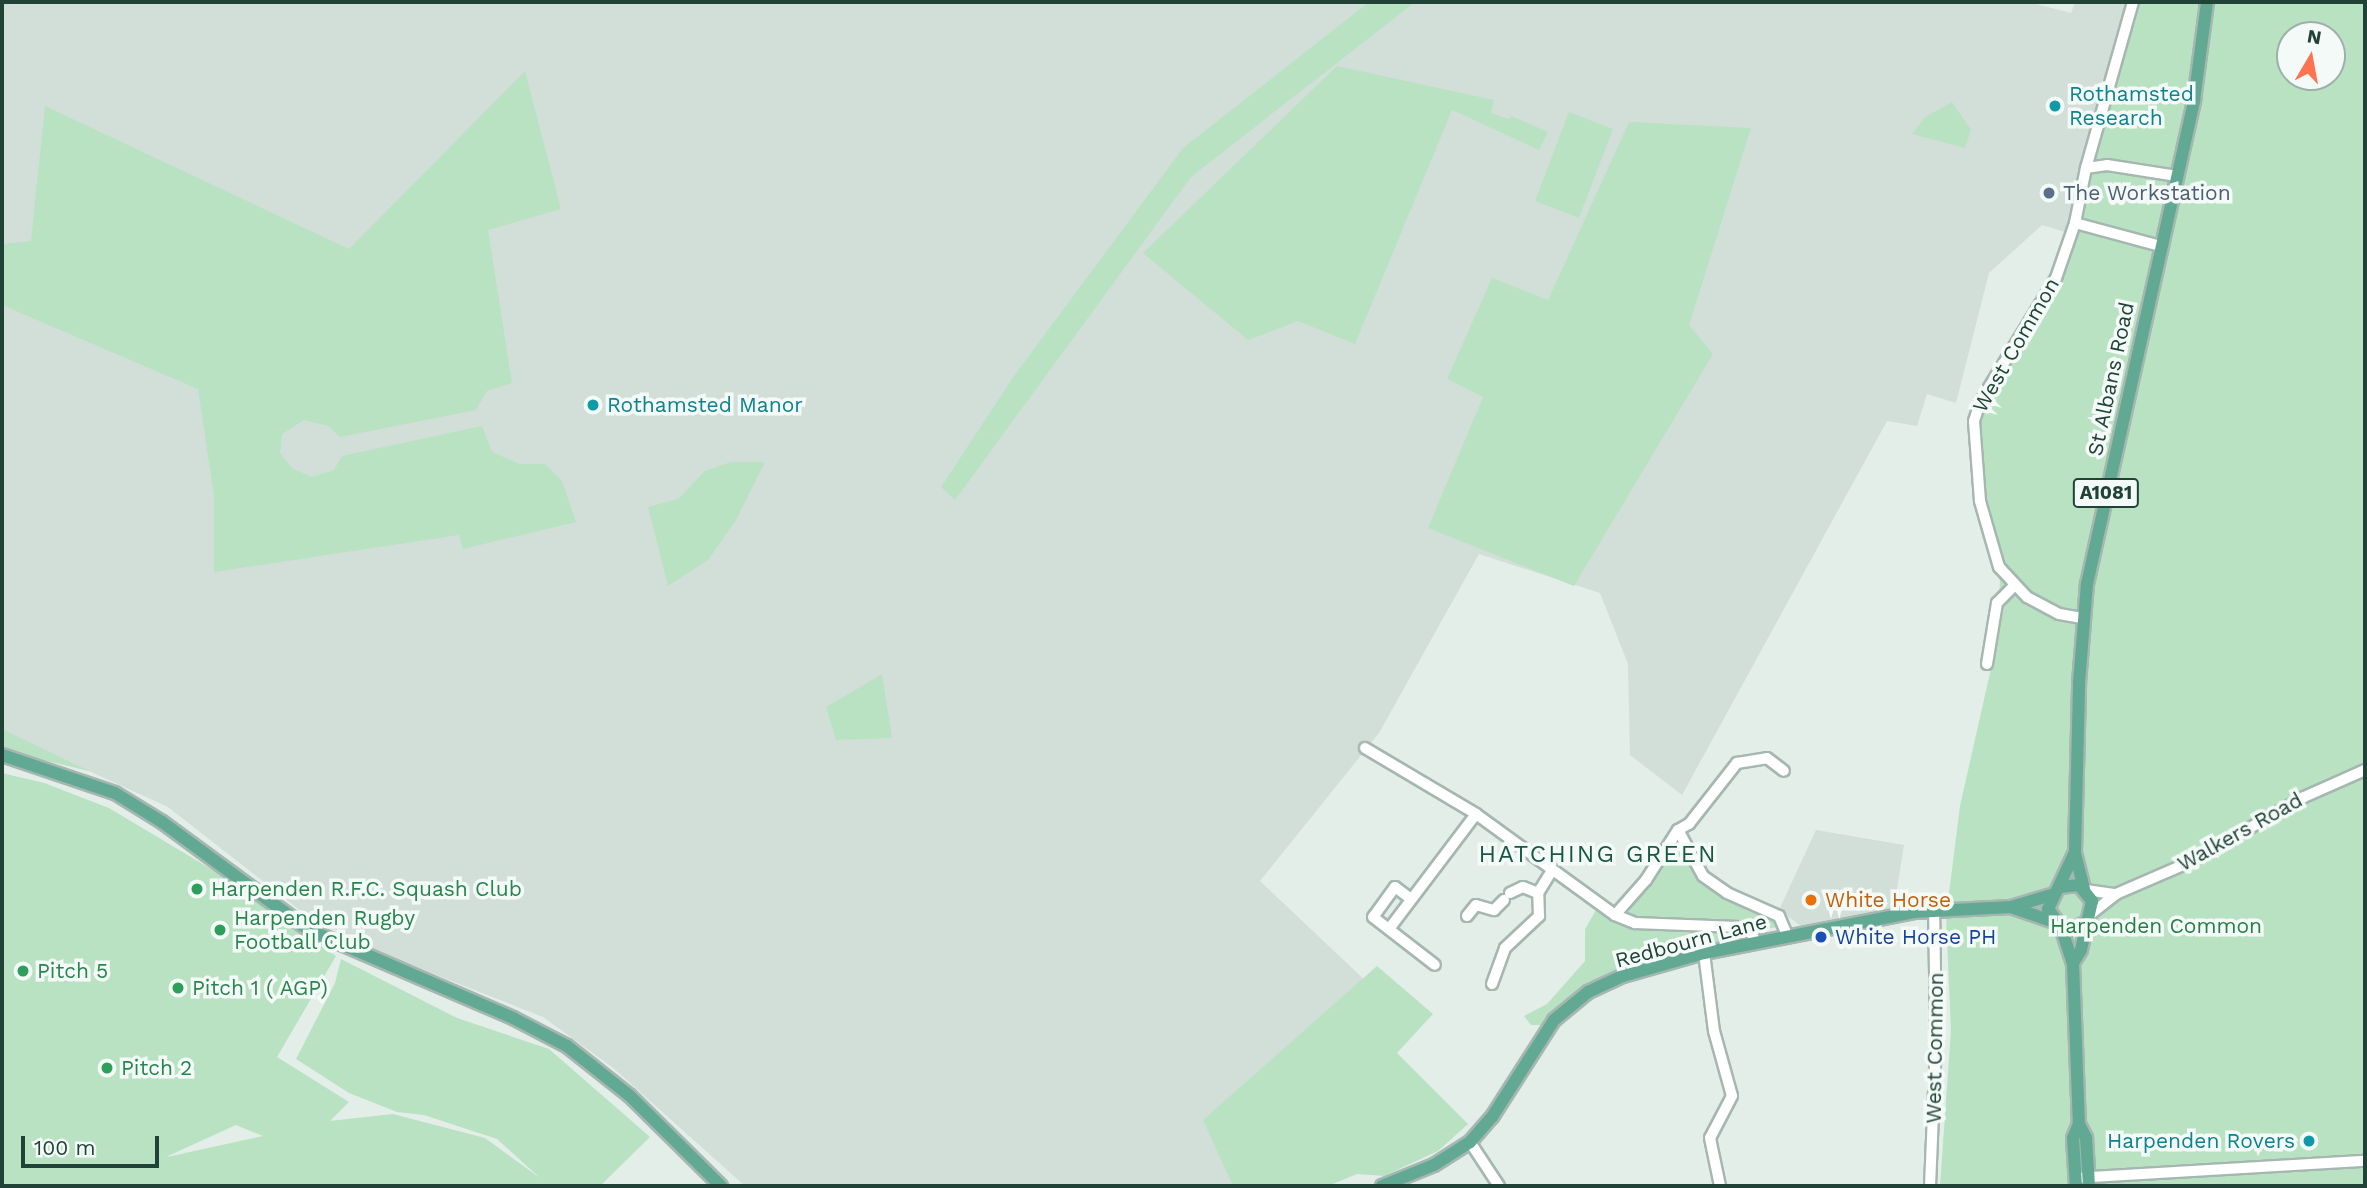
<!DOCTYPE html>
<html>
<head>
<meta charset="utf-8">
<style>
  body { margin:0 }
  #map { position:relative; width:2367px; height:1188px; overflow:hidden; background:#e3eee9; font-family:"Work Sans",sans-serif }
  div>[style] { position:absolute }
  .built>* { inset:0; background:#d1dfd8 }
  .green>* { inset:0; background:#b9e2c2 }
  .roads { filter:drop-shadow(2px 0 #a5b7b0) drop-shadow(-2px 0 #a5b7b0) drop-shadow(0 2px #a5b7b0) drop-shadow(0 -2px #a5b7b0) }
  .minor>* { height:10px; margin:-5px; padding:0 5px; transform-origin:5px; border-radius:5px; background:#fff }
  .major>* { height:12px; margin:-6px; padding:0 6px; transform-origin:6px; border-radius:6px; background:#62a994 }
  .dots>* { width:19px; height:19px; translate:-50% -50%; box-sizing:border-box; border:4px solid #f4faf7; border-radius:50% }
  span { translate:-50% -50%; white-space:nowrap; text-align:center; line-height:1.15; -webkit-text-stroke:7px #f4faf7; paint-order:stroke }
  .shield-label span { padding:2px 5px; background:#f4faf7; border:2px solid; border-radius:5px; -webkit-text-stroke-width:0 }
  .shield-label { font-size:19px; color:#204237; font-weight:700 }
  .culture-label { font-size:21px; color:#0d838f }
  .left { translate:0 -50%; text-align:left }
  .right { translate:-100% -50%; text-align:right }
  .service-label { font-size:21px; color:#4e5e75 }
  .street-label { font-size:21px; color:#204237 }
  .leisure-label { font-size:21px; color:#27864d }
  .food-label { font-size:21px; color:#c56008 }
  .park-label { font-size:21px; color:#257f43 }
  .transit-label { font-size:21px; color:#164399 }
  .quarter-label { font-size:24px; color:#195745; letter-spacing:2px }
  .frame { position:absolute; inset:0; border:4px solid #204237; pointer-events:none }
  .north { position:absolute; left:2276px; top:21px; width:70px; height:70px; box-sizing:border-box; background:#f4faf7; border:2px solid #9fb0aa; border-radius:50%; rotate:10deg; font-size:19px; font-weight:700; line-height:28px; text-align:center; color:#204237 }
  .north::after { content:''; display:block; margin:auto; width:24px; height:32px; background:#ff7350; clip-path:polygon(50% 0,100% 100%,50% 72%,0 100%) }
  .scale { position:absolute; left:21px; top:1136px; width:138px; height:32px; box-sizing:border-box; border:4px solid #204237; border-top:0; padding-left:9px; font-size:21px; line-height:24px; white-space:nowrap; color:#204237; -webkit-text-stroke:5px #f4faf7; paint-order:stroke }
</style>
</head>
<body>
<div id="map">
  <div class="built">
    <div style="clip-path:polygon(2px 2px,2028px 2px,2071px 13px,2075px 2px,2126px 3px,2068px 233px,2042px 225px,1989px 273px,1956px 403px,1927px 394px,1917px 426px,1887px 421px,1682px 795px,1630px 755px,1628px 664px,1600px 593px,1479px 554px,1379px 733px,1260px 881px,1406px 1019px,1281px 1186px,745px 1186px,612px 1067px,543px 1017px,378px 952px,306px 915px,168px 807px,89px 771px,2px 750px)"></div>
    <div style="clip-path:polygon(1816px 830px,1904px 845px,1894px 908px,1801px 926px,1779px 910px)"></div>
  </div>
  <div class="green">
    <div style="clip-path:polygon(1369px 2px,1415px 2px,1191px 177px,955px 500px,941px 487px,1014px 376px,1183px 148px)"></div>
    <div style="clip-path:polygon(evenodd,2137px 2px,2365px 2px,2365px 1186px,1940px 1186px,1951px 1030px,1946px 917px,1960px 806px,1994px 655px,2000px 582px,1984px 494px,1978px 421px,2066px 266px,2137px 2px,2290px 35px,2332px 35px,2332px 77px,2290px 77px,2290px 35px)"></div>
    <div style="clip-path:polygon(1337px 66px,1494px 100px,1491px 113px,1509px 119px,1511px 116px,1548px 132px,1539px 150px,1452px 110px,1355px 344px,1298px 321px,1248px 340px,1143px 253px)"></div>
    <div style="clip-path:polygon(525px 71px,561px 209px,488px 230px,512px 383px,487px 391px,476px 410px,340px 437px,328px 426px,304px 420px,282px 434px,280px 453px,293px 469px,312px 477px,334px 470px,342px 456px,482px 426px,492px 452px,520px 464px,545px 464px,562px 481px,576px 522px,463px 549px,459px 535px,214px 572px,214px 496px,198px 389px,2px 305px,2px 244px,31px 241px,45px 106px,349px 249px)"></div>
    <div style="clip-path:polygon(1952px 102px,1971px 130px,1965px 148px,1912px 134px,1925px 117px)"></div>
    <div style="clip-path:polygon(1569px 112px,1613px 129px,1579px 218px,1535px 201px)"></div>
    <div style="clip-path:polygon(1629px 122px,1751px 128px,1689px 325px,1713px 354px,1574px 586px,1428px 528px,1483px 397px,1447px 379px,1492px 278px,1548px 300px)"></div>
    <div style="clip-path:polygon(731px 462px,765px 462px,736px 520px,708px 560px,668px 586px,648px 507px,678px 499px,705px 471px)"></div>
    <div style="clip-path:polygon(882px 674px,892px 738px,836px 740px,826px 707px)"></div>
    <div style="clip-path:polygon(2px 729px,89px 771px,2px 750px)"></div>
    <div style="clip-path:polygon(evenodd,2px 773px,44px 783px,109px 808px,216px 872px,336px 956px,277px 1057px,349px 1102px,330px 1121px,393px 1114px,485px 1138px,540px 1178px,497px 1139px,424px 1115px,397px 1112px,349px 1093px,296px 1059px,335px 983px,341px 959px,457px 1018px,549px 1049px,650px 1137px,600px 1186px,2px 1186px,2px 773px,236px 1125px,263px 1136px,167px 1157px,168px 1156px,236px 1125px)"></div>
    <div style="clip-path:polygon(1679px 839px,1699px 879px,1778px 920px,1780px 927px,1763px 929px,1623px 915px)"></div>
    <div style="clip-path:polygon(1596px 910px,1632px 926px,1742px 931px,1743px 935px,1601px 978px,1556px 1008px,1541px 1025px,1531px 1025px,1524px 1016px,1547px 1004px,1585px 961px,1585px 929px)"></div>
    <div style="clip-path:polygon(1377px 966px,1433px 1014px,1397px 1053px,1468px 1124px,1438px 1151px,1384px 1176px,1357px 1174px,1328px 1186px,1233px 1186px,1203px 1120px)"></div>
  </div>
  <div class="roads">
    <div class="minor">
      <div style="left:2086px;top:168px;width:21px;rotate:-8deg"></div>
      <div style="left:2107px;top:165px;width:71px;rotate:8.9deg"></div>
      <div style="left:2075px;top:223px;width:88px;rotate:15.1deg"></div>
      <div style="left:2082px;top:618px;width:23px;rotate:-170deg"></div>
      <div style="left:2059px;top:614px;width:36px;rotate:-152deg"></div>
      <div style="left:2027px;top:597px;width:41px;rotate:-133deg"></div>
      <div style="left:1999px;top:567px;width:69px;rotate:-106.1deg"></div>
      <div style="left:1980px;top:501px;width:80px;rotate:-94.3deg"></div>
      <div style="left:1974px;top:421px;width:20px;rotate:-72deg"></div>
      <div style="left:1980px;top:402px;width:145px;rotate:-58.5deg"></div>
      <div style="left:2056px;top:278px;width:58px;rotate:-70.9deg"></div>
      <div style="left:2075px;top:223px;width:56px;rotate:-78.7deg"></div>
      <div style="left:2086px;top:168px;width:173px;rotate:-74.2deg"></div>
      <div style="left:1987px;top:664px;width:62px;rotate:-80.7deg"></div>
      <div style="left:1997px;top:603px;width:25px;rotate:-45deg"></div>
      <div style="left:1365px;top:748px;width:129px;rotate:30.7deg"></div>
      <div style="left:1476px;top:814px;width:172px;rotate:36deg"></div>
      <div style="left:1615px;top:915px;width:22px;rotate:22deg"></div>
      <div style="left:1635px;top:923px;width:103px;rotate:2.2deg"></div>
      <div style="left:1738px;top:927px;width:13px;rotate:18deg"></div>
      <div style="left:1750px;top:931px;width:13px;rotate:61deg"></div>
      <div style="left:1678px;top:830px;width:52px;rotate:61.5deg"></div>
      <div style="left:1703px;top:876px;width:29px;rotate:35deg"></div>
      <div style="left:1727px;top:893px;width:57px;rotate:23.9deg"></div>
      <div style="left:1779px;top:916px;width:21px;rotate:67deg"></div>
      <div style="left:2086px;top:890px;width:30px;rotate:8deg"></div>
      <div style="left:1510px;top:893px;width:14px;rotate:-25deg"></div>
      <div style="left:1523px;top:887px;width:16px;rotate:22deg"></div>
      <div style="left:1538px;top:893px;width:26px;rotate:-58deg"></div>
      <div style="left:1411px;top:899px;width:20px;rotate:-143deg"></div>
      <div style="left:1395px;top:887px;width:37px;rotate:126deg"></div>
      <div style="left:1373px;top:917px;width:78px;rotate:37.7deg"></div>
      <div style="left:2092px;top:913px;width:31px;rotate:-38deg"></div>
      <div style="left:2116px;top:894px;width:81px;rotate:-23.4deg"></div>
      <div style="left:2190px;top:862px;width:131px;rotate:-29.7deg"></div>
      <div style="left:2304px;top:797px;width:67px;rotate:-23.9deg"></div>
      <div style="left:1615px;top:915px;width:47px;rotate:-48.5deg"></div>
      <div style="left:1646px;top:880px;width:59px;rotate:-57.4deg"></div>
      <div style="left:1678px;top:830px;width:13px;rotate:-29deg"></div>
      <div style="left:1689px;top:824px;width:78px;rotate:-51.8deg"></div>
      <div style="left:1737px;top:763px;width:30px;rotate:-9deg"></div>
      <div style="left:1767px;top:758px;width:21px;rotate:37deg"></div>
      <div style="left:1467px;top:916px;width:14px;rotate:-51deg"></div>
      <div style="left:1476px;top:905px;width:19px;rotate:16deg"></div>
      <div style="left:1494px;top:910px;width:14px;rotate:-45deg"></div>
      <div style="left:1389px;top:929px;width:144px;rotate:-52.9deg"></div>
      <div style="left:1704px;top:953px;width:79px;rotate:82.7deg"></div>
      <div style="left:1714px;top:1031px;width:67px;rotate:74.5deg"></div>
      <div style="left:1732px;top:1096px;width:47px;rotate:117.6deg"></div>
      <div style="left:1710px;top:1138px;width:49px;rotate:78.2deg"></div>
      <div style="left:1492px;top:984px;width:38px;rotate:-70deg"></div>
      <div style="left:1505px;top:948px;width:47px;rotate:-43.3deg"></div>
      <div style="left:1539px;top:916px;width:23px;rotate:-92deg"></div>
      <div style="left:1470px;top:1142px;width:53px;rotate:56.6deg"></div>
      <div style="left:2075px;top:1178px;width:290px;rotate:-3.4deg"></div>
      <div style="left:1930px;top:1186px;width:141px;rotate:-87.6deg"></div>
      <div style="left:1936px;top:1045px;width:135px;rotate:-90.8deg"></div>
    </div>
    <div class="major">
      <div style="left:2px;top:755px;width:119px;rotate:18.6deg"></div>
      <div style="left:115px;top:793px;width:55px;rotate:31.7deg"></div>
      <div style="left:162px;top:822px;width:182px;rotate:36.3deg"></div>
      <div style="left:309px;top:930px;width:222px;rotate:23.3deg"></div>
      <div style="left:513px;top:1018px;width:61px;rotate:27.4deg"></div>
      <div style="left:567px;top:1046px;width:80px;rotate:38.4deg"></div>
      <div style="left:630px;top:1096px;width:128px;rotate:44.7deg"></div>
      <div style="left:2075px;top:852px;width:63px;rotate:115.3deg"></div>
      <div style="left:2048px;top:909px;width:22px;rotate:54deg"></div>
      <div style="left:2061px;top:927px;width:14px;rotate:4deg"></div>
      <div style="left:2075px;top:928px;width:13px;rotate:-27deg"></div>
      <div style="left:2060px;top:887px;width:19px;rotate:-6deg"></div>
      <div style="left:2079px;top:885px;width:21px;rotate:51deg"></div>
      <div style="left:2092px;top:901px;width:50px;rotate:102.7deg"></div>
      <div style="left:2081px;top:950px;width:15px;rotate:122deg"></div>
      <div style="left:2084px;top:889px;width:38px;rotate:-104deg"></div>
      <div style="left:2075px;top:852px;width:169px;rotate:-88.6deg"></div>
      <div style="left:2079px;top:683px;width:99px;rotate:-85.4deg"></div>
      <div style="left:2087px;top:584px;width:496px;rotate:-77.5deg"></div>
      <div style="left:2194px;top:100px;width:99px;rotate:-82.4deg"></div>
      <div style="left:2011px;top:907px;width:42px;rotate:-16.7deg"></div>
      <div style="left:2061px;top:927px;width:38px;rotate:72deg"></div>
      <div style="left:2073px;top:963px;width:161px;rotate:87.9deg"></div>
      <div style="left:2079px;top:1124px;width:16px;rotate:63deg"></div>
      <div style="left:2086px;top:1138px;width:48px;rotate:86.4deg"></div>
      <div style="left:1382px;top:1186px;width:56px;rotate:-22deg"></div>
      <div style="left:1434px;top:1165px;width:43px;rotate:-32.6deg"></div>
      <div style="left:1470px;top:1142px;width:33px;rotate:-49deg"></div>
      <div style="left:1492px;top:1117px;width:115px;rotate:-57.4deg"></div>
      <div style="left:1554px;top:1020px;width:44px;rotate:-39.5deg"></div>
      <div style="left:1588px;top:992px;width:38px;rotate:-25deg"></div>
      <div style="left:1623px;top:976px;width:84px;rotate:-15.9deg"></div>
      <div style="left:1704px;top:953px;width:214px;rotate:-11deg"></div>
      <div style="left:1914px;top:912px;width:97px;rotate:-3deg"></div>
      <div style="left:2011px;top:907px;width:46px;rotate:19.2deg"></div>
      <div style="left:2076px;top:1186px;width:48px;rotate:-93.6deg"></div>
      <div style="left:2073px;top:1138px;width:15px;rotate:-67deg"></div>
    </div>
  </div>
  <div class="dots">
    <div style="left:2055px;top:106px;background:#0f9aa8"></div>
    <div style="left:2049px;top:193px;background:#5c6f8a"></div>
    <div style="left:593px;top:405px;background:#0f9aa8"></div>
    <div style="left:197px;top:889px;background:#2e9e5b"></div>
    <div style="left:1811px;top:900px;background:#e8710a"></div>
    <div style="left:220px;top:930px;background:#2e9e5b"></div>
    <div style="left:1821px;top:937px;background:#1a4fb4"></div>
    <div style="left:23px;top:971px;background:#2e9e5b"></div>
    <div style="left:178px;top:988px;background:#2e9e5b"></div>
    <div style="left:107px;top:1068px;background:#2e9e5b"></div>
    <div style="left:2309px;top:1141px;background:#0f9aa8"></div>
  </div>
  <div class="shield-label">
    <span style="left:2106px;top:493px">A1081</span>
  </div>
  <div class="culture-label">
    <span class="left" style="left:2069px;top:106px">Rothamsted<br>Research</span>
    <span class="left" style="left:607px;top:405px">Rothamsted Manor</span>
    <span class="right" style="left:2295px;top:1141px">Harpenden Rovers</span>
  </div>
  <div class="service-label">
    <span class="left" style="left:2063px;top:193px">The Workstation</span>
  </div>
  <div class="street-label">
    <span style="left:2016px;top:345px;rotate:-60deg">West Common</span>
    <span style="left:2111px;top:379px;rotate:-78deg">St Albans Road</span>
    <span style="left:2240px;top:832px;rotate:-29deg">Walkers Road</span>
    <span style="left:1691px;top:941px;rotate:-15deg">Redbourn Lane</span>
    <span style="left:1935px;top:1048px;rotate:-89deg">West Common</span>
  </div>
  <div class="leisure-label">
    <span class="left" style="left:211px;top:889px">Harpenden R.F.C. Squash Club</span>
    <span class="left" style="left:234px;top:930px">Harpenden Rugby<br>Football Club</span>
    <span class="left" style="left:37px;top:971px">Pitch 5</span>
    <span class="left" style="left:192px;top:988px">Pitch 1 ( AGP)</span>
    <span class="left" style="left:121px;top:1068px">Pitch 2</span>
  </div>
  <div class="food-label">
    <span class="left" style="left:1825px;top:900px">White Horse</span>
  </div>
  <div class="park-label">
    <span style="left:2156px;top:926px">Harpenden Common</span>
  </div>
  <div class="transit-label">
    <span class="left" style="left:1835px;top:937px">White Horse PH</span>
  </div>
  <div class="quarter-label">
    <span style="left:1598px;top:855px">HATCHING GREEN</span>
  </div>
  <div class="frame"></div>
  <div class="north">N</div>
  <div class="scale">100 m</div>
</div>
</body>
</html>
